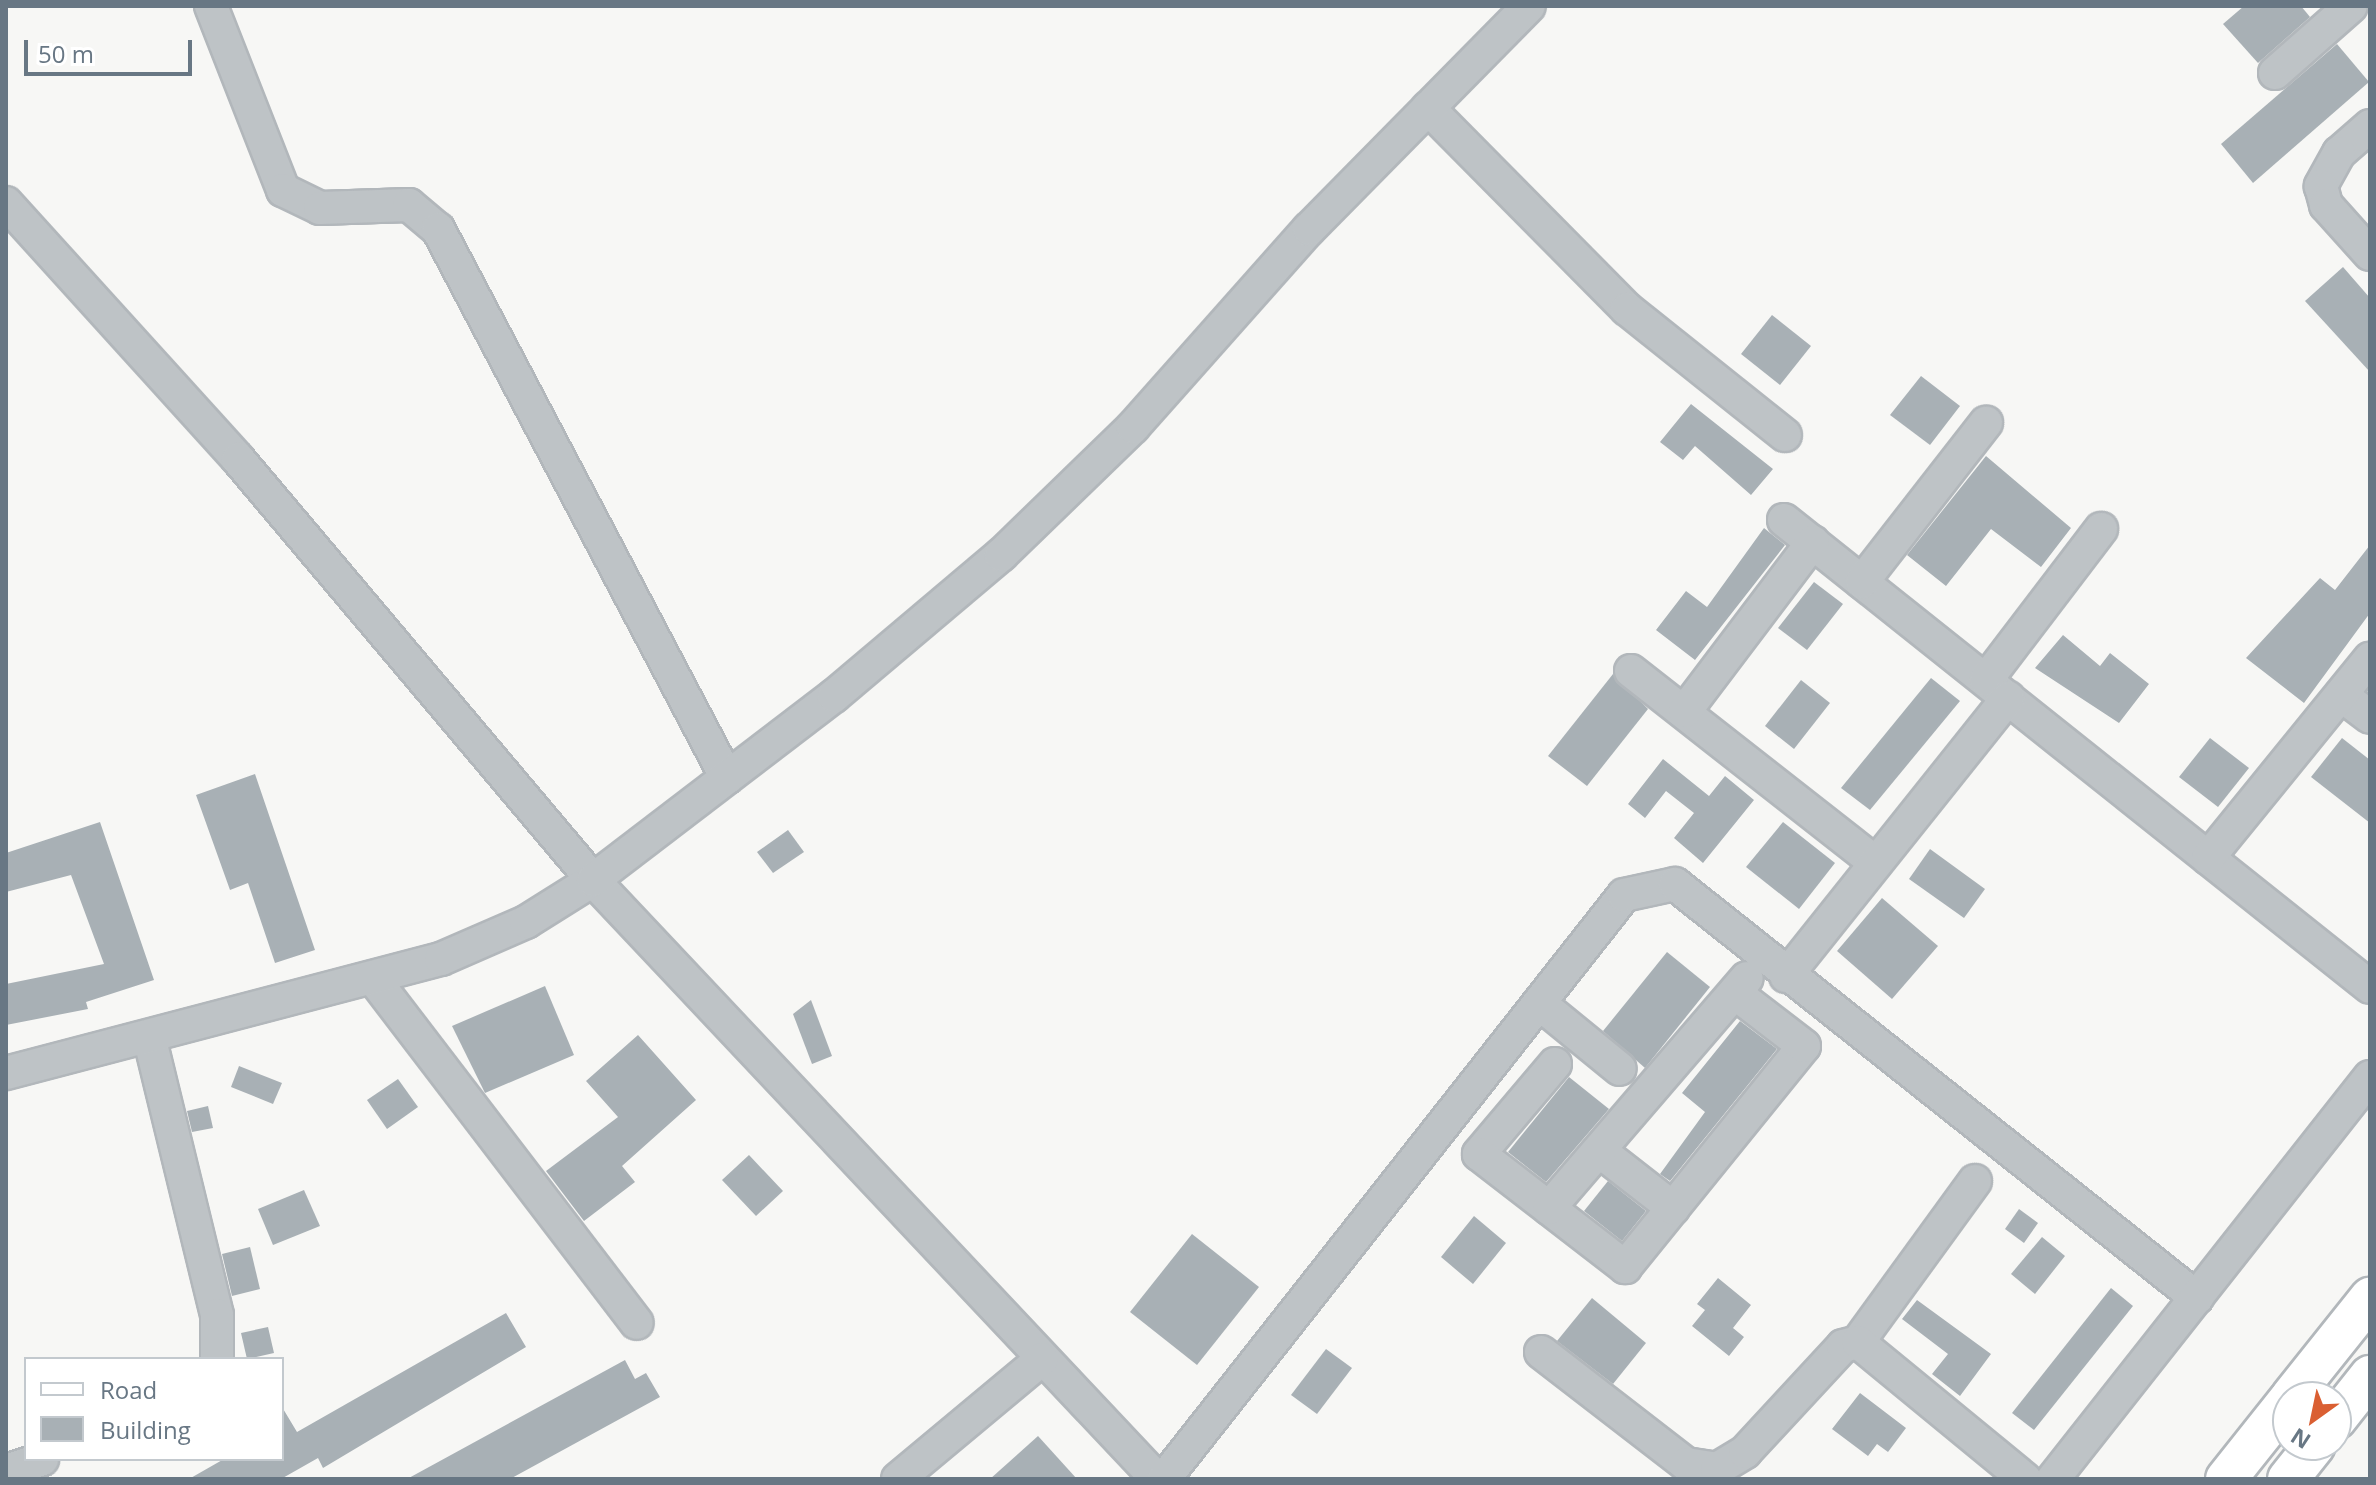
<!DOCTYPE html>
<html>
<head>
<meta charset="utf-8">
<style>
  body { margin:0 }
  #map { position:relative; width:2376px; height:1485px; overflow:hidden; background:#f7f7f5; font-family:"Open Sans",sans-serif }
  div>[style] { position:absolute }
  .building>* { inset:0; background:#a8b0b5 }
  .roads { filter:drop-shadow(2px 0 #b2b7bb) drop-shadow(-2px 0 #b2b7bb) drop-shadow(0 2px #b2b7bb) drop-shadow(0 -2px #b2b7bb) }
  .minor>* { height:32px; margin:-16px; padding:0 16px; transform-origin:16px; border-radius:16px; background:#bec3c6 }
  .major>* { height:40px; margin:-20px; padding:0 20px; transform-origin:20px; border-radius:20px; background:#fff }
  span { translate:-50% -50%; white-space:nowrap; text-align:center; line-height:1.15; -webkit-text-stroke:8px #fff; paint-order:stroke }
  .frame { position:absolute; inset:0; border:8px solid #687784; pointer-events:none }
  .legend { position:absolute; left:24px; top:1357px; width:260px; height:104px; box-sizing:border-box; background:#fff; border:2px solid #c3c9ce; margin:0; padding:10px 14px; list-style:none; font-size:24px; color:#687784 }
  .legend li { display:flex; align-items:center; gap:16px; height:40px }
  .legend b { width:40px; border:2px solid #c3c9ce }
  .north { position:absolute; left:2272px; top:1381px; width:80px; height:80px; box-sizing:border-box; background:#fff; border:2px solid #c3c9ce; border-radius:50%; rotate:213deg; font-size:22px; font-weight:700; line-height:32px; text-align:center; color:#687784 }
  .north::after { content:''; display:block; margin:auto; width:28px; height:36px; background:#da5f32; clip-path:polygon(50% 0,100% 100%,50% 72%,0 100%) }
  .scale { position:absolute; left:24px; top:40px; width:168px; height:36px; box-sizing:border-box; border:4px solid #687784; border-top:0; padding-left:10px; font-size:24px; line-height:28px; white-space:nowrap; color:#687784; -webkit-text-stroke:6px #fff; paint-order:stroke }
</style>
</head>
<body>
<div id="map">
  <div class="building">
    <div style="clip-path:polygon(2244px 6px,2301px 6px,2310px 17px,2258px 63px,2223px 24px)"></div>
    <div style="clip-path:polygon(2337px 44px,2369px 82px,2253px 183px,2221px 144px)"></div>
    <div style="clip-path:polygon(2343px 267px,2370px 298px,2370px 372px,2305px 301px)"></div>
    <div style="clip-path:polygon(1772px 315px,1811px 346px,1780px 385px,1741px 354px)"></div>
    <div style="clip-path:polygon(1921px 376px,1960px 406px,1930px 445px,1890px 415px)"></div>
    <div style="clip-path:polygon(1691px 404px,1773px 469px,1751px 495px,1695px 446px,1683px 460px,1660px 442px)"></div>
    <div style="clip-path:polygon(1986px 456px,2071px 528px,2041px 567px,1991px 529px,1946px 586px,1907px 555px)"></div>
    <div style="clip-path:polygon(1764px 528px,1785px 545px,1695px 660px,1656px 630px,1686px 591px,1707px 607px)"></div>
    <div style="clip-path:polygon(2370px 545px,2370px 613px,2304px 703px,2246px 658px,2320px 578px,2335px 590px)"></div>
    <div style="clip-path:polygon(1814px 582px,1843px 604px,1807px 650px,1778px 628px)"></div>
    <div style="clip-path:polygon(2063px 635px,2100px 666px,2110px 653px,2149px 684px,2119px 723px,2035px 668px)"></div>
    <div style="clip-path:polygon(1613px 674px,1648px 709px,1587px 786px,1548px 756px)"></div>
    <div style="clip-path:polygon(1931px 678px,1960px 701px,1870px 810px,1841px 788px)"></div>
    <div style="clip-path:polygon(1801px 680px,1830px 703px,1794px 749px,1765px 726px)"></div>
    <div style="clip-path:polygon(2210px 738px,2249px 768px,2218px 807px,2179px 777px)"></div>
    <div style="clip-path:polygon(2342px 738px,2370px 760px,2370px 823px,2311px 777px)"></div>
    <div style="clip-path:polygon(1663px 759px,1709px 796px,1725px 776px,1754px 800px,1703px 863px,1674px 838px,1694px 813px,1666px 791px,1645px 818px,1628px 804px)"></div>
    <div style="clip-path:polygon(255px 774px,315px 950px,275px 963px,248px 883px,230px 890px,196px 795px)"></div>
    <div style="clip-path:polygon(100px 822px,154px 980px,86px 1002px,88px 1009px,6px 1025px,6px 984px,104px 964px,71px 875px,6px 892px,6px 853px)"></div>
    <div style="clip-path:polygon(1783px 822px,1835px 863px,1799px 909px,1746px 867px)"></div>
    <div style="clip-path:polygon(788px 830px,804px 852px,773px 873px,757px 852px)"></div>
    <div style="clip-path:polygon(1930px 849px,1985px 889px,1964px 918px,1909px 879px)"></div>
    <div style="clip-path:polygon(1882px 898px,1938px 946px,1892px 999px,1837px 951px)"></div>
    <div style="clip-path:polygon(1667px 952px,1710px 987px,1645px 1068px,1603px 1031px)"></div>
    <div style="clip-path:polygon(545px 986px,574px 1055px,485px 1093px,452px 1026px)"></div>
    <div style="clip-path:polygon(811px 1000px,832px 1056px,812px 1064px,793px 1014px)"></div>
    <div style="clip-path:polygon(1740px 1021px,1777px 1049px,1670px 1181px,1660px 1174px,1705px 1112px,1682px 1093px)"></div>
    <div style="clip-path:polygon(638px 1035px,696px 1100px,622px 1166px,635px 1182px,584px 1221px,546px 1171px,618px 1117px,586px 1081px)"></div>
    <div style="clip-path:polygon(239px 1066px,282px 1083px,273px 1104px,231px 1087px)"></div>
    <div style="clip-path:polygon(1569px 1077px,1609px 1109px,1546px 1182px,1508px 1152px)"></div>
    <div style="clip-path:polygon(398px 1079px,418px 1107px,387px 1129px,367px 1100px)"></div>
    <div style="clip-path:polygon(208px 1106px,213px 1128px,192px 1132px,187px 1111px)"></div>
    <div style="clip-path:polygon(749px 1155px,783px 1191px,756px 1216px,722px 1180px)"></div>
    <div style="clip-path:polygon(1608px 1181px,1646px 1211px,1622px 1241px,1584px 1211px)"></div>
    <div style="clip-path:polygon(304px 1190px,320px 1226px,273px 1245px,258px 1209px)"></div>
    <div style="clip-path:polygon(2019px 1209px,2038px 1223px,2024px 1243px,2005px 1229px)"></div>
    <div style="clip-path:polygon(1474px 1216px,1506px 1243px,1473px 1284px,1441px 1257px)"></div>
    <div style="clip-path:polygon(1192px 1234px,1259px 1287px,1197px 1365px,1130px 1312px)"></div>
    <div style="clip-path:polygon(2042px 1237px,2065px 1256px,2035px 1294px,2011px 1274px)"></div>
    <div style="clip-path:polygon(250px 1247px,260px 1289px,232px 1296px,222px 1254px)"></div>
    <div style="clip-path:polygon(1718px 1278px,1751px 1305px,1733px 1328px,1744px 1337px,1729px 1356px,1692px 1326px,1705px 1310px,1697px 1304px)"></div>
    <div style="clip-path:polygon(2111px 1288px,2133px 1306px,2034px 1430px,2012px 1413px)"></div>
    <div style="clip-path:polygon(1592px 1298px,1646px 1343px,1613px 1384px,1557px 1341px)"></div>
    <div style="clip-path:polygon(1917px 1300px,1991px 1354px,1960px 1396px,1932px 1374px,1948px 1354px,1902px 1319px)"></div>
    <div style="clip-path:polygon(506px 1313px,526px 1347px,323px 1468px,318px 1458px,281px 1479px,189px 1479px,224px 1459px,282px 1459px,282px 1407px,297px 1432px)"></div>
    <div style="clip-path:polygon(268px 1327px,274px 1353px,247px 1359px,241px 1333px)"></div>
    <div style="clip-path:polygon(1326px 1349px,1352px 1368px,1317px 1414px,1291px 1395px)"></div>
    <div style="clip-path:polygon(625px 1360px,635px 1379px,646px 1373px,660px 1397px,510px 1479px,407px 1479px)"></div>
    <div style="clip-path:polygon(1860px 1393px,1906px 1428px,1888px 1452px,1877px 1444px,1868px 1456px,1832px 1429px)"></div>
    <div style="clip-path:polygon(1038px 1436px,1077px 1479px,990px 1479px)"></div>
  </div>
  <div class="roads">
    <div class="minor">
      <div style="left:211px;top:6px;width:198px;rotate:68.6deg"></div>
      <div style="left:283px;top:190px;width:41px;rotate:25.9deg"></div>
      <div style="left:320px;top:208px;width:89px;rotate:-1.9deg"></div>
      <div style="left:409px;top:205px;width:38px;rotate:40deg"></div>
      <div style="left:438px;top:229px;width:620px;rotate:62.24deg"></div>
      <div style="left:2275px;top:73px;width:101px;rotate:-41.4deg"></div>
      <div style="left:1428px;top:108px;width:283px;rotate:45.3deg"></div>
      <div style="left:1627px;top:309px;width:202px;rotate:38.6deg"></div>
      <div style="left:2370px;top:126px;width:41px;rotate:138.9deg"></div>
      <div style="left:2339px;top:153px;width:38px;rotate:119deg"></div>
      <div style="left:2321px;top:186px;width:20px;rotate:75deg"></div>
      <div style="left:2326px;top:205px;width:66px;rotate:48.1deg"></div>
      <div style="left:6px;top:203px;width:345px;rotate:47.8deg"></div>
      <div style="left:238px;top:459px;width:551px;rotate:49.86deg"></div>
      <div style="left:593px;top:880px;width:823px;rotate:46.72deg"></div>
      <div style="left:1784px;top:520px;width:749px;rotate:38.55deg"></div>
      <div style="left:1862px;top:582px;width:202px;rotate:-52.1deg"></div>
      <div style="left:1631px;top:671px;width:311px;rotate:38.1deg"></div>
      <div style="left:1986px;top:680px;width:190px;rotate:-52.7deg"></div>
      <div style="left:2341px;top:695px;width:36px;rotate:37deg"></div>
      <div style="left:1685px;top:711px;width:212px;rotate:-52.9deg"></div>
      <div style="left:2208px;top:858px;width:257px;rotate:-50.9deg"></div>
      <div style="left:1786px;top:976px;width:356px;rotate:-51.4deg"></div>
      <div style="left:373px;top:978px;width:434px;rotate:52.6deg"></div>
      <div style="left:1539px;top:1003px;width:104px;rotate:39.2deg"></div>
      <div style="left:150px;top:1040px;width:283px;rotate:76.3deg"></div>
      <div style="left:217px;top:1315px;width:44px;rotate:90deg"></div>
      <div style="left:1555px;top:1064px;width:118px;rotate:130.2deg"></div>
      <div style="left:1479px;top:1154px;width:185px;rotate:37.7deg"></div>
      <div style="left:1625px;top:1267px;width:284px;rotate:-51deg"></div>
      <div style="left:1804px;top:1046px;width:87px;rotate:-142.5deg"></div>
      <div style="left:6px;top:1073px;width:450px;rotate:-14.7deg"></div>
      <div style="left:441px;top:959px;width:93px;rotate:-23.5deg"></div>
      <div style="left:526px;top:922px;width:79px;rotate:-32.1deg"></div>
      <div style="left:593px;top:880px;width:303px;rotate:-37.4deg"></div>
      <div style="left:834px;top:696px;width:219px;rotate:-40.2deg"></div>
      <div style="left:1001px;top:555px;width:184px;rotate:-44.1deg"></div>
      <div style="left:1133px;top:427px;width:265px;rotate:-48.4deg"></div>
      <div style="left:1309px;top:229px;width:313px;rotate:-45.4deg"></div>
      <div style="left:1610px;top:1159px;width:80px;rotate:37.9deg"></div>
      <div style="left:1549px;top:1208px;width:303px;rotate:-49.3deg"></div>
      <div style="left:1858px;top:1342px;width:199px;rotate:-54deg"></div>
      <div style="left:1541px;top:1352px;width:183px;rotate:37.7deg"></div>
      <div style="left:1686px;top:1464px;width:31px;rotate:9deg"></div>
      <div style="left:1717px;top:1469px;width:33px;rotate:-31deg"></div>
      <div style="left:1745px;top:1452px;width:144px;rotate:-47.2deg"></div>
      <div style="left:1843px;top:1346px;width:16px;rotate:-15deg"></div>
      <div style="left:1858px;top:1342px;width:216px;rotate:39.4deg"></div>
      <div style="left:6px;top:1471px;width:38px;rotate:-18deg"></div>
      <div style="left:898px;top:1479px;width:187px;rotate:-39.8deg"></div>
      <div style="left:1164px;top:1479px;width:743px;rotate:-51.77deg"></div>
      <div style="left:1624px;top:895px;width:52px;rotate:-12.2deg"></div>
      <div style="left:1675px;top:884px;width:666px;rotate:38.42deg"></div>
      <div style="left:2053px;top:1479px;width:512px;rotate:-51.74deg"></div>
    </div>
    <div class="major">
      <div style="left:2291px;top:1397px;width:127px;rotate:-51.4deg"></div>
      <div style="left:2336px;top:1419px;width:55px;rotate:-51.7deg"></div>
      <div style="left:2226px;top:1479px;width:100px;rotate:-51.5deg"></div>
      <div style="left:2288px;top:1479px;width:43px;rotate:-51.5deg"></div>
    </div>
  </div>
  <div class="frame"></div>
  <ul class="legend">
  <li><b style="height:10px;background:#fff"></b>Road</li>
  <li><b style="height:22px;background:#a8b0b5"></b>Building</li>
  </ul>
  <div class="north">N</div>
  <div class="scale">50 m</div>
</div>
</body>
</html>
